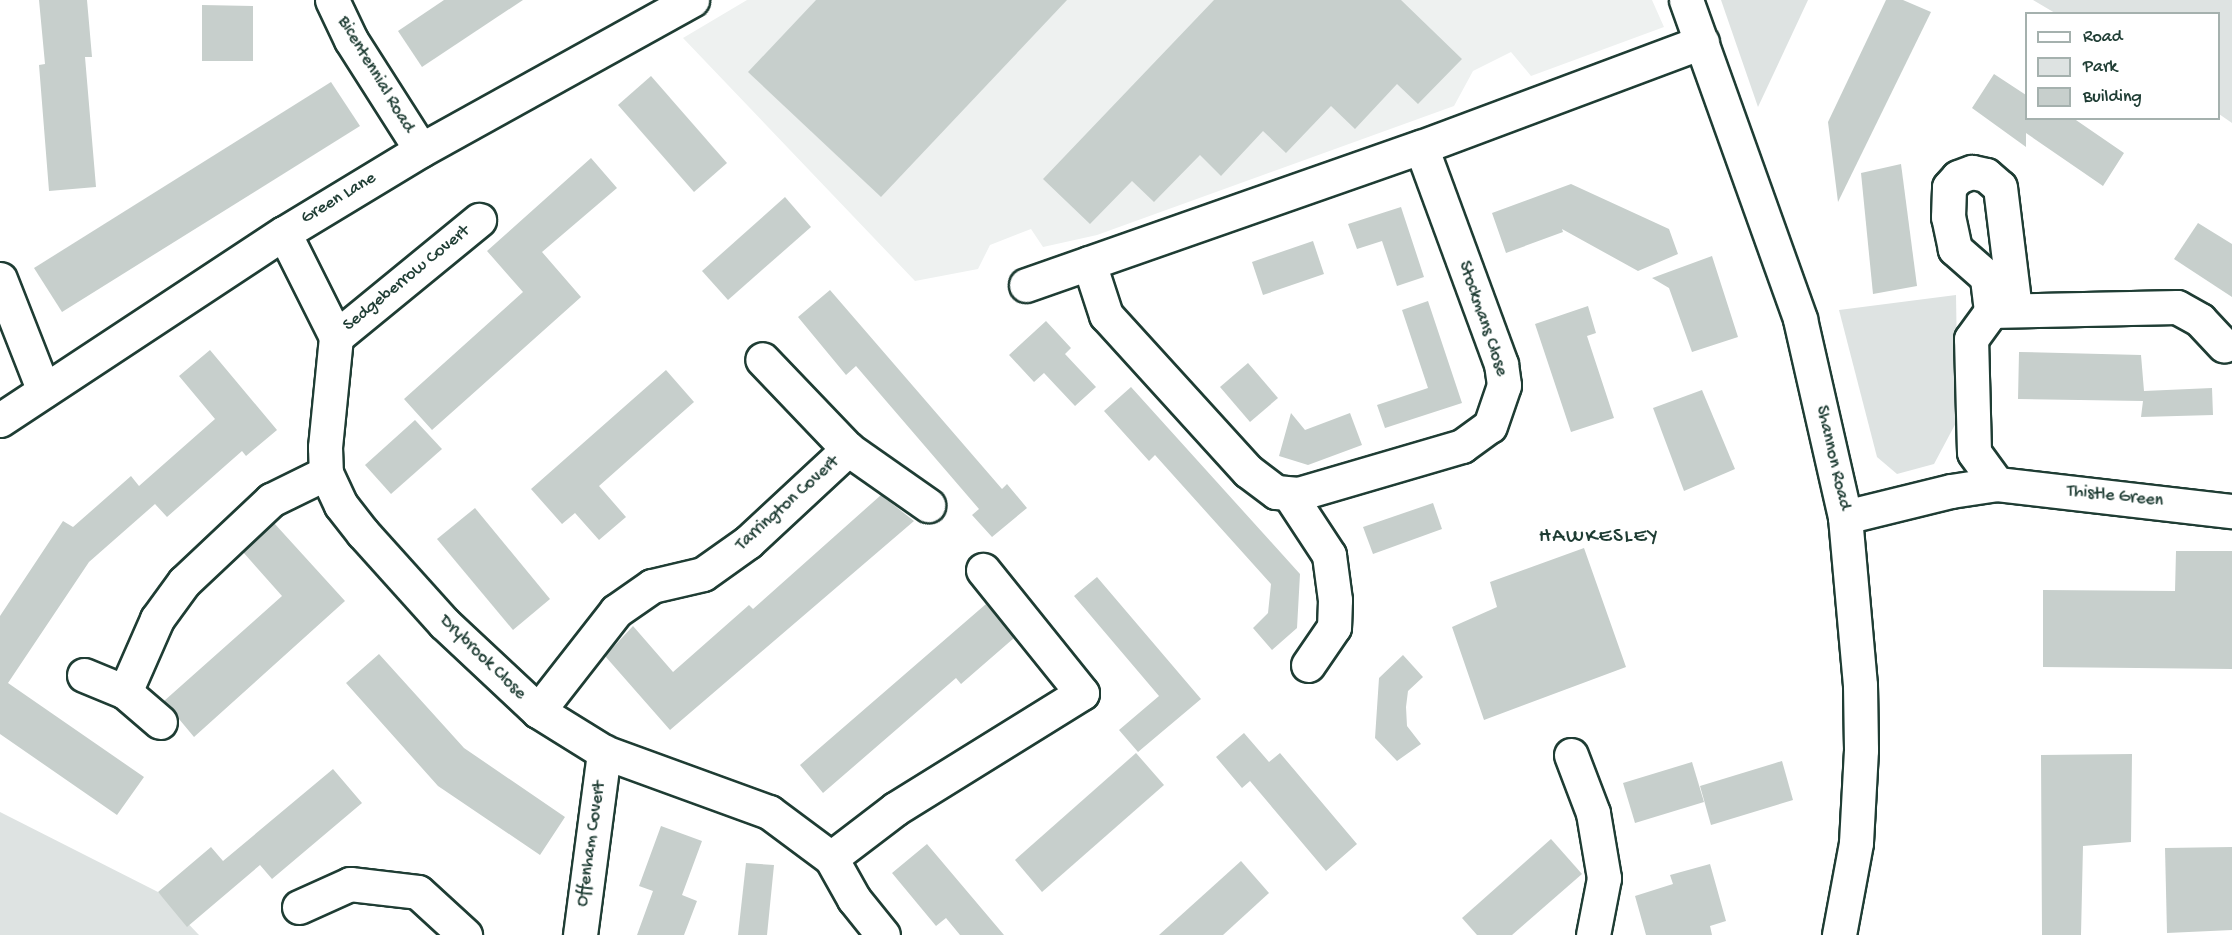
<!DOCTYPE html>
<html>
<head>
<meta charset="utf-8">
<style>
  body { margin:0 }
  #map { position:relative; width:2232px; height:935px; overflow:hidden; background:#fff; font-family:"Gochi Hand",sans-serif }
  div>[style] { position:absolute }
  .built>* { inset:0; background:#eef1f0 }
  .green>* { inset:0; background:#dee3e2 }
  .building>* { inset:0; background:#c7cfcc }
  .roads { filter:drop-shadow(2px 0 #1f3d34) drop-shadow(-2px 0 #1f3d34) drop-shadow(0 2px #1f3d34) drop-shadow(0 -2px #1f3d34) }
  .street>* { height:33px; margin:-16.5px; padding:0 16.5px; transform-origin:16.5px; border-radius:16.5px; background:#fff }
  .secondary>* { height:33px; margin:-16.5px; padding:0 16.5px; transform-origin:16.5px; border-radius:16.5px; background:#fff }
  span { translate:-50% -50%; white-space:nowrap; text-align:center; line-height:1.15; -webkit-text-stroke:4.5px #fff; paint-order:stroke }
  .street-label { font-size:18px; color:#1f3d34 }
  .quarter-label { font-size:21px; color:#1f3d34; letter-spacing:1.5px }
  .legend { position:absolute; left:2025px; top:12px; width:195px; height:108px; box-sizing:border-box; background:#fff; border:2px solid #a5b1ae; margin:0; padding:8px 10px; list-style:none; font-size:18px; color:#1f3d34 }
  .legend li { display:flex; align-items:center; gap:12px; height:30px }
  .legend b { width:30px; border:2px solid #a5b1ae }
</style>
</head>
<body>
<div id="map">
  <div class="built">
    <div style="clip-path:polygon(747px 0,1652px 0,1664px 27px,1531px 76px,1511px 52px,1473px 71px,1454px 106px,1097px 235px,1043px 247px,1031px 229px,990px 245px,978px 269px,915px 281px,683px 38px)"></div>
  </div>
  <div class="green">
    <div style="clip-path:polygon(1721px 0,1808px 0,1758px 107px)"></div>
    <div style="clip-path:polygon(2033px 0,2232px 0,2232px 123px,2219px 114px,2218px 14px,2055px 13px)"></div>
    <div style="clip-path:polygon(1956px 295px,1958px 419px,1934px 464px,1897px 474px,1877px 457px,1839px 310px)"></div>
    <div style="clip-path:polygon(0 812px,158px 892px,199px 935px,0 935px)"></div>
  </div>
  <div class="building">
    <div style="clip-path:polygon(39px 0,87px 0,92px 57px,85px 57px,96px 187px,49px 191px,39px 65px,45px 64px)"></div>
    <div style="clip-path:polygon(444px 0,523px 0,422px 67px,398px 31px)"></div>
    <div style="clip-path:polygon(816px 0,1067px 0,881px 197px,748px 72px)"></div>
    <div style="clip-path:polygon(1214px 0,1401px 0,1462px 59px,1418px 104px,1397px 84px,1355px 129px,1331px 106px,1286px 153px,1263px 131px,1221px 176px,1200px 155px,1154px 202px,1132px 181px,1090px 224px,1043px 179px)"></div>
    <div style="clip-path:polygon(1886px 0,1903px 0,1931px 12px,1838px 202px,1828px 122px)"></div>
    <div style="clip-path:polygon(202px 5px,253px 6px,253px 61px,202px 61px)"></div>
    <div style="clip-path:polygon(1994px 74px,2026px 95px,2026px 118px,2073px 118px,2124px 153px,2103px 186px,2026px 133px,2026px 147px,1972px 108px)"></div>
    <div style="clip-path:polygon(651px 76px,727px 163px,694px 192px,618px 105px)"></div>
    <div style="clip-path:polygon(331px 82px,360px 126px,62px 312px,34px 268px)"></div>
    <div style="clip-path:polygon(591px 158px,617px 188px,542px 252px,581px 297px,432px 430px,404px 399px,523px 292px,487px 251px)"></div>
    <div style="clip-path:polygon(1901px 164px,1917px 286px,1873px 294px,1861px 173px)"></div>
    <div style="clip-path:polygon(1571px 184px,1669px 229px,1678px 254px,1638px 271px,1562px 229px,1563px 232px,1506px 253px,1492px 213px)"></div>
    <div style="clip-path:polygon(785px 197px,811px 227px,728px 300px,702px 271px)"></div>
    <div style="clip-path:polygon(1401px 207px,1424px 277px,1397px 286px,1382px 241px,1357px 249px,1348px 224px)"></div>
    <div style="clip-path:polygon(2198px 223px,2232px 244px,2232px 297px,2174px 259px)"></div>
    <div style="clip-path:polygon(1313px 241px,1324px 274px,1263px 295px,1252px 262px)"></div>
    <div style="clip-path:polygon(1712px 256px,1738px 337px,1692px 352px,1669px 288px,1652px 278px)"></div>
    <div style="clip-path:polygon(830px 290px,1002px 489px,1007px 484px,1027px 508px,992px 537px,972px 515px,979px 509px,856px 366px,846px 375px,798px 317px)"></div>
    <div style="clip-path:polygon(1428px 301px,1462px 403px,1385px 428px,1377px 405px,1428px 388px,1402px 310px)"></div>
    <div style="clip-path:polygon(1588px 306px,1596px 333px,1587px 336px,1614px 418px,1571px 432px,1535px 324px)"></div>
    <div style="clip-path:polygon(1046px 321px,1071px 348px,1065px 354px,1096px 387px,1075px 406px,1044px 373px,1034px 382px,1009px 355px)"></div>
    <div style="clip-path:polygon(210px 350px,277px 430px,246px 456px,242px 451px,167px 517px,155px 504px,89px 562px,8px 683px,144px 777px,117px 815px,0 734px,0 616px,63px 521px,73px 527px,131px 476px,139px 486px,215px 419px,179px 376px)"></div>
    <div style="clip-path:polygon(2019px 352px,2141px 355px,2144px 391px,2212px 388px,2213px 415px,2141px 417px,2143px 401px,2018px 399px)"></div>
    <div style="clip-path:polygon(1248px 363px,1278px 398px,1250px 422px,1220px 387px)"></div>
    <div style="clip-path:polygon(666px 370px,694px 402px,599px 486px,626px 517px,599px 540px,575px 513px,562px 524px,531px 489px)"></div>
    <div style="clip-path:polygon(1131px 387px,1300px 574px,1297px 628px,1272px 650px,1253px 628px,1268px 613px,1271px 584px,1155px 455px,1149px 461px,1104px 411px)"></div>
    <div style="clip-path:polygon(1702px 390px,1735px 469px,1684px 491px,1653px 408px)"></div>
    <div style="clip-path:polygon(1291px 413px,1305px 430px,1350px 413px,1362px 445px,1308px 465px,1279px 456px)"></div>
    <div style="clip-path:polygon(415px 420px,442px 449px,391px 494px,365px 465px)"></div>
    <div style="clip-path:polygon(881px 495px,914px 521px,670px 730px,605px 656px,633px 626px,673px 672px,749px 605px,753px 609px)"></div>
    <div style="clip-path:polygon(1433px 503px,1442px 529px,1373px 554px,1363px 527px)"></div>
    <div style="clip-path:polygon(475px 508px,550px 599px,513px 630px,437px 539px)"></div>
    <div style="clip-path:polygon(274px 523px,345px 601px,194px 737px,164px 701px,282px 596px,243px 552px)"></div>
    <div style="clip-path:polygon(1584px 548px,1626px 667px,1484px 720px,1452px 627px,1497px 607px,1490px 582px)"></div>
    <div style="clip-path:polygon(2176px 551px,2232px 551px,2232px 669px,2043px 667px,2043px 590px,2175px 591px)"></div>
    <div style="clip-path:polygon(1097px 577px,1201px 699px,1138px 752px,1119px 730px,1159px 696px,1074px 596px)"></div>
    <div style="clip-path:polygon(986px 604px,1014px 638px,961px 684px,956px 678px,823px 793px,800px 765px)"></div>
    <div style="clip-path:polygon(379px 654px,464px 748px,565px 817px,540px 855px,438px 786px,346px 683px)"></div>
    <div style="clip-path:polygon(1403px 655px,1423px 677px,1408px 691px,1406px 707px,1407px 726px,1421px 744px,1397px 761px,1375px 738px,1379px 678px)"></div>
    <div style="clip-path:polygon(1244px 733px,1269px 762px,1280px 753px,1357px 844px,1326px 871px,1250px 781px,1242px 788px,1216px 757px)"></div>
    <div style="clip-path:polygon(1136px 753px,1164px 785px,1042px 892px,1015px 860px)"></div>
    <div style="clip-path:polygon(2132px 754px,2131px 842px,2083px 846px,2081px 935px,2042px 935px,2041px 755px)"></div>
    <div style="clip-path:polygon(1782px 761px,1793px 800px,1711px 825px,1700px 786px)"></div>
    <div style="clip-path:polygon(1692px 762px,1704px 802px,1635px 823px,1623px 783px)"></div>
    <div style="clip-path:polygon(333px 769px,362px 803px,272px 879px,260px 865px,187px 927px,158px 892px,211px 847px,223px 861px)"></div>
    <div style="clip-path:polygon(661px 826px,702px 841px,682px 895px,697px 901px,684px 935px,637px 935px,653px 891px,639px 886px)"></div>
    <div style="clip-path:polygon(1551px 839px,1582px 874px,1512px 935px,1477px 935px,1462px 918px)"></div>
    <div style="clip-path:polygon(927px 844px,1004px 935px,960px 935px,946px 918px,936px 926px,892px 873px)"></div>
    <div style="clip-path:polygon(2232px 847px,2232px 930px,2167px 933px,2165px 848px)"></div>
    <div style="clip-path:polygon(1241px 861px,1269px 893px,1223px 935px,1159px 935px)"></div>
    <div style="clip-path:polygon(746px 863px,774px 865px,767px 935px,738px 935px)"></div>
    <div style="clip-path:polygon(1710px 864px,1726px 921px,1710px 926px,1712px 935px,1646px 935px,1635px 896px,1673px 884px,1670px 875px)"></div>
  </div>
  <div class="roads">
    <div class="street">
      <div style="left:332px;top:0;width:44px;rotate:64.6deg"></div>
      <div style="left:351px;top:40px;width:130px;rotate:57.5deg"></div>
      <div style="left:284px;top:233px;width:116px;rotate:63.4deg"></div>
      <div style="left:336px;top:337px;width:111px;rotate:95.7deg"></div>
      <div style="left:325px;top:447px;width:26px;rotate:88deg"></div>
      <div style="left:326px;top:473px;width:35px;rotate:65deg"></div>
      <div style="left:341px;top:505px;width:36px;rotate:52deg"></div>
      <div style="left:363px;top:533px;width:121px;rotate:48deg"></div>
      <div style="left:444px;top:623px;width:129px;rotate:43.1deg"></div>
      <div style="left:538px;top:711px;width:78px;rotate:31.8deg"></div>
      <div style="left:604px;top:752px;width:176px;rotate:20deg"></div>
      <div style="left:769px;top:812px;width:77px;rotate:36.6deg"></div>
      <div style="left:831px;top:858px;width:47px;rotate:60.7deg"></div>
      <div style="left:854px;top:899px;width:46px;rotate:51.1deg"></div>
      <div style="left:1089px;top:263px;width:55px;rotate:71.9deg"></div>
      <div style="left:1106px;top:315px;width:211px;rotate:47.7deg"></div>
      <div style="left:1248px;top:471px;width:35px;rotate:37deg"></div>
      <div style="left:1276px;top:492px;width:22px;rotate:5deg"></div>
      <div style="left:1298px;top:494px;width:171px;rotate:-16.3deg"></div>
      <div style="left:1462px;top:446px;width:34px;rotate:-36deg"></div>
      <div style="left:1490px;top:426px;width:43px;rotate:-71.1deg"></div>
      <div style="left:1504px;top:385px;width:21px;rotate:-98deg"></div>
      <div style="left:1501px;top:364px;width:231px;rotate:-110.2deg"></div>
      <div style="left:0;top:279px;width:120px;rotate:68.6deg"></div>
      <div style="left:1026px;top:285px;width:418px;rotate:-19.3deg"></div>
      <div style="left:1421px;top:147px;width:300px;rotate:-20.5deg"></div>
      <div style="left:1991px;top:311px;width:34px;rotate:-97deg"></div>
      <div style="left:1987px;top:277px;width:43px;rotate:-138.8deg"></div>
      <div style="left:1955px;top:249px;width:33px;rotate:-102deg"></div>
      <div style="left:1948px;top:217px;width:30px;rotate:-88deg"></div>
      <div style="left:1949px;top:187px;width:13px;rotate:-48deg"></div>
      <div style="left:1958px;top:177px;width:15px;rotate:-20deg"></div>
      <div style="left:1972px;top:172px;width:14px;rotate:12deg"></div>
      <div style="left:1986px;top:175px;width:18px;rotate:41deg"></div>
      <div style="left:2000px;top:187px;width:123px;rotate:83deg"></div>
      <div style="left:336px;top:337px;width:185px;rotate:-39.3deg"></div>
      <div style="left:848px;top:449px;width:98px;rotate:35deg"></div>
      <div style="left:1997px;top:484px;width:39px;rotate:-126deg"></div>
      <div style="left:1974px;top:452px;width:113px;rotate:-91.5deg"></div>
      <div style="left:1971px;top:339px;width:34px;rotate:-54deg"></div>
      <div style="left:1991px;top:311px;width:186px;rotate:-1.2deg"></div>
      <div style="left:2177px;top:307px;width:26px;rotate:29deg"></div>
      <div style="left:2200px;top:320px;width:35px;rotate:47deg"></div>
      <div style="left:1289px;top:494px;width:73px;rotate:56.7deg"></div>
      <div style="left:1329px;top:555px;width:45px;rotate:82.4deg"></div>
      <div style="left:1335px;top:600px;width:27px;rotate:92deg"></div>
      <div style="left:1334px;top:627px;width:46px;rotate:124.4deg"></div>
      <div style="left:1845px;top:517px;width:109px;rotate:-13.8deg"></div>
      <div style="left:1951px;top:491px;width:47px;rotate:-8.7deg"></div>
      <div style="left:1997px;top:484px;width:237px;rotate:6.6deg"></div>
      <div style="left:84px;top:675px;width:44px;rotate:22.5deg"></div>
      <div style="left:125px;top:692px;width:46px;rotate:40.6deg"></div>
      <div style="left:125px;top:692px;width:80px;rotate:-66.3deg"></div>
      <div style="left:157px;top:619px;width:46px;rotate:-53.9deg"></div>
      <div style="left:184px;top:582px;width:120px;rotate:-43.3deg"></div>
      <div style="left:271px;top:500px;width:61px;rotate:-26.1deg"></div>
      <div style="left:538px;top:711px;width:127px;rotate:-52deg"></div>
      <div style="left:616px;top:611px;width:44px;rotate:-34.8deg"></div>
      <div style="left:652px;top:586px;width:52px;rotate:-13.2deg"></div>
      <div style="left:703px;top:574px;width:55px;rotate:-35.4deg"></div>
      <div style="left:748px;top:542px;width:137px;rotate:-42.9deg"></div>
      <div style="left:848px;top:449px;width:124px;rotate:-133.7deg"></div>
      <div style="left:1571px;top:755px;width:62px;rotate:69.2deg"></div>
      <div style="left:1593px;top:813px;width:66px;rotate:80.4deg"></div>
      <div style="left:1604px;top:878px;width:58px;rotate:100.9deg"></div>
      <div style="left:831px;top:858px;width:81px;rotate:-37.4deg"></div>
      <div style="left:895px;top:809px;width:220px;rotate:-31.8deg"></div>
      <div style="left:1082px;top:693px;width:158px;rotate:-128.8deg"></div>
      <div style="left:299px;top:907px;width:56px;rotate:-24.3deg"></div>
      <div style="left:350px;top:884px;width:68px;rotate:6.7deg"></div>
      <div style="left:418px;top:892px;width:64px;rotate:42.5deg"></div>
      <div style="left:580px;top:935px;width:185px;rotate:-82.5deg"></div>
    </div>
    <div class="secondary">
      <div style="left:1686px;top:0;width:339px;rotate:70.3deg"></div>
      <div style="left:1800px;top:319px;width:203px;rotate:77.2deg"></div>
      <div style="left:1845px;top:517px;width:169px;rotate:84.9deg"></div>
      <div style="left:1860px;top:685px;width:65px;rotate:89.1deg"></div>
      <div style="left:1861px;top:750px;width:93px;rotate:93.1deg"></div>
      <div style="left:1856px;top:843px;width:94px;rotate:100.5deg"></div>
      <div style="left:0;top:420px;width:340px;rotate:-33.4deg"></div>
      <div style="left:284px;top:233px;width:160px;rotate:-31.2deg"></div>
      <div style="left:421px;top:150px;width:310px;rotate:-29deg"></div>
    </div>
  </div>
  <div class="street-label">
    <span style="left:375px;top:75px;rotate:59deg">Bicentennial Road</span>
    <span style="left:339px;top:199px;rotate:-31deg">Green Lane</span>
    <span style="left:407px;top:279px;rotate:-39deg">Sedgeberrow Covert</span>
    <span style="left:1482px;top:319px;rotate:71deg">Stockmans Close</span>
    <span style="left:1832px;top:458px;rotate:77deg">Shannon Road</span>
    <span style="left:2115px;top:497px;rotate:6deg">Thistle Green</span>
    <span style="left:788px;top:504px;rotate:-42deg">Tarrington Covert</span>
    <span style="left:482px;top:658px;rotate:44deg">Drybrook Close</span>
    <span style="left:592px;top:844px;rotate:-82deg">Offenham Covert</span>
  </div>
  <div class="quarter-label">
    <span style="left:1599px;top:538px">HAWKESLEY</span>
  </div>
  <ul class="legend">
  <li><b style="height:8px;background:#fff"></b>Road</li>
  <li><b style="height:16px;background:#dee3e2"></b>Park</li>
  <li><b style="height:16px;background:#c7cfcc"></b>Building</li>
  </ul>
</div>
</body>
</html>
